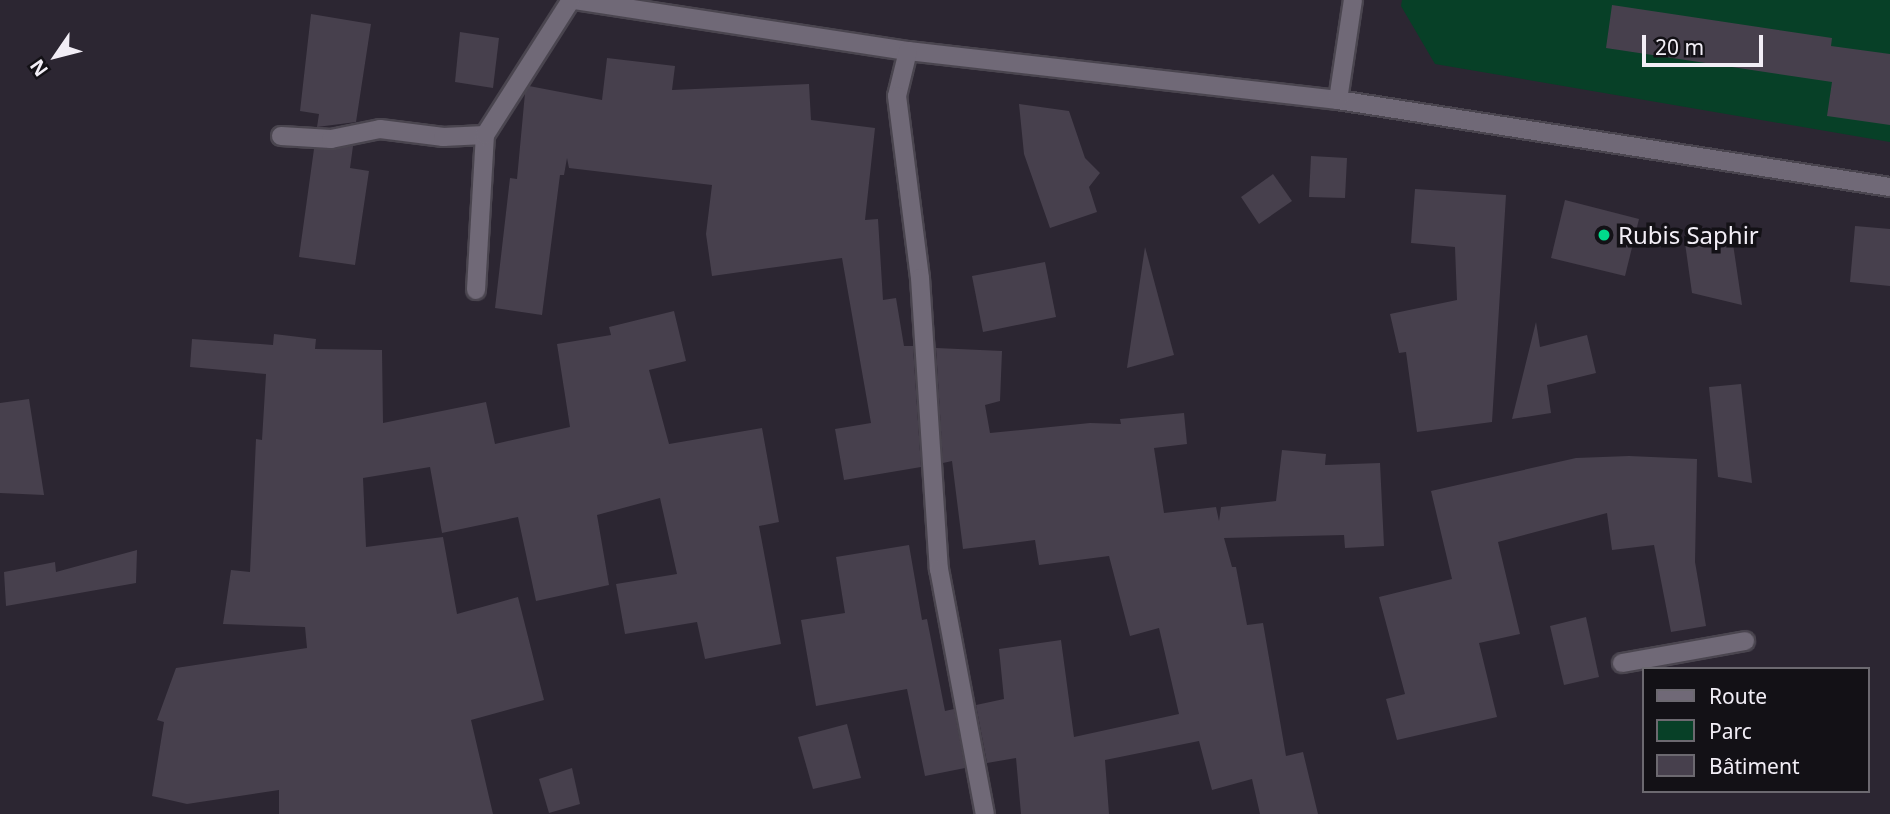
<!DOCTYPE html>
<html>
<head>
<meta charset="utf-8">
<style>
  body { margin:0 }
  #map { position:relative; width:1890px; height:814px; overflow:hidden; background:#2c2632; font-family:"Noto Sans",sans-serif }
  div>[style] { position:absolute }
  .green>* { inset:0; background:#074027 }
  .building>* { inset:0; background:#47404d }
  .roads { filter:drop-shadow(2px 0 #4a454f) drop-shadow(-2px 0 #4a454f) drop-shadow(0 2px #4a454f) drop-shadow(0 -2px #4a454f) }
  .street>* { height:18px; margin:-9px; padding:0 9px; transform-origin:9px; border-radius:9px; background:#706977 }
  .dots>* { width:19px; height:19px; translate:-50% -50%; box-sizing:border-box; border:4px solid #131116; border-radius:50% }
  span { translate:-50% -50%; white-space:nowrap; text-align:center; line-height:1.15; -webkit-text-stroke:7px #131116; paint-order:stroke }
  .poi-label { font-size:24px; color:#f2eef6 }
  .left { translate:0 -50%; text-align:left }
  .legend { position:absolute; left:1642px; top:667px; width:228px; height:126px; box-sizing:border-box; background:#131116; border:2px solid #6c6970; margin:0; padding:9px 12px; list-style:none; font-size:21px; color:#f2eef6 }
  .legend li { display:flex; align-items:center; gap:14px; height:35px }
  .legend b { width:35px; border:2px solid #6c6970 }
  .north { position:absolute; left:21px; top:21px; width:70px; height:70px; -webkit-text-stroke:5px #131116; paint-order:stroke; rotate:235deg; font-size:19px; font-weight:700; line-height:28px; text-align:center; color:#f2eef6 }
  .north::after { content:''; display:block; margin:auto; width:24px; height:32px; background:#f2eef6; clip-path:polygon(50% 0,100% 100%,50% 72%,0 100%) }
  .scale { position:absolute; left:1642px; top:35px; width:121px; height:32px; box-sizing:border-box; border:4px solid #f2eef6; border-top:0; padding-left:9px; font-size:21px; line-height:24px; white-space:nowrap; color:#f2eef6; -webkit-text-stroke:5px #131116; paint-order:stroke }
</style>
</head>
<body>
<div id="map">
  <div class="green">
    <div style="clip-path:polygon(1402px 0,1890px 0,1890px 142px,1435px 64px,1401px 6px)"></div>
  </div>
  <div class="building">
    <div style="clip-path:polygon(1612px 5px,1832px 38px,1831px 46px,1890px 54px,1890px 125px,1827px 116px,1832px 82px,1606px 48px)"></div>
    <div style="clip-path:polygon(311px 14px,371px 24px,356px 122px,317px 127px,319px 114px,300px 111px)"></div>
    <div style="clip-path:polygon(460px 32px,499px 38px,493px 88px,455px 82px)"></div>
    <div style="clip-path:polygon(607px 58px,675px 66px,672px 90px,809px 84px,811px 120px,875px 128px,865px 220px,878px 219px,883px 300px,896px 298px,904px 346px,913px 346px,921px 467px,844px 480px,835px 429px,871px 423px,842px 258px,712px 276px,706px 234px,712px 185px,569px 168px,567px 158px,564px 175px,560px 175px,542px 315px,495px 308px,510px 178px,517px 179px,525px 93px,529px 86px,602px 100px)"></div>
    <div style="clip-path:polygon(1019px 104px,1069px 111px,1085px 158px,1100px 173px,1089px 187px,1097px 212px,1050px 228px,1024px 154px)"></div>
    <div style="clip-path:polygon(353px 146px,350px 168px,369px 171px,355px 265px,299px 257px,314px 149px)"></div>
    <div style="clip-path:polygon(1311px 156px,1347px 158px,1345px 198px,1309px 197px)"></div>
    <div style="clip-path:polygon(1273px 174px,1292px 201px,1259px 224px,1241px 197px)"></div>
    <div style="clip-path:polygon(1415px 189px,1506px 195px,1492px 422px,1417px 432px,1406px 352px,1399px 353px,1390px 314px,1457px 300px,1455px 247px,1411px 243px)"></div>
    <div style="clip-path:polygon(1565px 200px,1639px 219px,1625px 276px,1551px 258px)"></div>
    <div style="clip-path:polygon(1855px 226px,1890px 229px,1890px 286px,1850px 282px)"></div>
    <div style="clip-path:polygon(1732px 237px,1742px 305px,1692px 293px,1685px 243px)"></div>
    <div style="clip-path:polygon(1145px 247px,1174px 355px,1127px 368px)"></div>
    <div style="clip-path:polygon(1045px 262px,1056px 317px,983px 332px,972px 276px)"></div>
    <div style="clip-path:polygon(674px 311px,686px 361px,649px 370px,669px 444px,762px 428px,779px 522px,759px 526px,781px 644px,705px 659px,697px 622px,625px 634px,616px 584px,677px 574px,660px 498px,597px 515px,609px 585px,536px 601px,518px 517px,442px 533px,430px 467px,363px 478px,366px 547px,443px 537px,457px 614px,518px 597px,544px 700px,471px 720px,493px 814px,279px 814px,279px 790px,187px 804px,152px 796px,164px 722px,157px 720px,176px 668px,307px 648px,305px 627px,223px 624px,231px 570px,250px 572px,256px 439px,262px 440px,266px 374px,190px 367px,192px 339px,273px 345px,274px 334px,316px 339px,315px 349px,382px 350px,383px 423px,486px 402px,495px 444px,570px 427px,557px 344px,611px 335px,609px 327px)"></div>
    <div style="clip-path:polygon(1536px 322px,1540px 347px,1587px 335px,1596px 373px,1547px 385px,1551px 413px,1512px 419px)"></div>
    <div style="clip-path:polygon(936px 348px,1002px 351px,1000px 401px,985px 405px,990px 433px,1090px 423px,1121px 424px,1120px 419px,1184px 413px,1187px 444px,1154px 448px,1164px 513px,1216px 507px,1219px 521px,1221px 507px,1276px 501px,1282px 450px,1326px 454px,1325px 465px,1380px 463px,1384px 546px,1345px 548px,1344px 535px,1224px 538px,1232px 567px,1236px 567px,1247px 625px,1263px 623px,1286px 756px,1303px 752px,1318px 814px,1260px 814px,1252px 779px,1212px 790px,1199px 741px,1105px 760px,1109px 814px,1021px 814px,1016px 758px,987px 763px,976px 705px,1004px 699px,999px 649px,1061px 640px,1074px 737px,1179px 714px,1159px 628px,1130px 636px,1109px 556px,1039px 565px,1035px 540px,963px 549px,952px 461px,943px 463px)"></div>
    <div style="clip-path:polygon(1741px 384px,1752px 483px,1718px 477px,1709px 387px)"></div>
    <div style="clip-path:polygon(29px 399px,44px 495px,0 493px,0 403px)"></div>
    <div style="clip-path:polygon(1629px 456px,1697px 459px,1695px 562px,1706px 626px,1671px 632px,1654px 545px,1612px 550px,1607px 513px,1498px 542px,1520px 634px,1479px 643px,1497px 717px,1397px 740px,1386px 699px,1405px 694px,1379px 597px,1452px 579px,1431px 491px,1576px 458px)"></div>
    <div style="clip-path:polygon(909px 545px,922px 620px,927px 619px,945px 711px,954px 709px,965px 768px,925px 776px,907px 689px,816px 706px,801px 620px,845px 613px,836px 557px)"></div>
    <div style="clip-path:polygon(137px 550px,136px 583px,6px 606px,4px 572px,55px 562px,56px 572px)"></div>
    <div style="clip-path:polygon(1586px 617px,1599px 677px,1564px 685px,1550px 626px)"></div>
    <div style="clip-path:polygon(847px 724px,861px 778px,813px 789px,798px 737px)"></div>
    <div style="clip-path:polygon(572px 768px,580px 804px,549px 813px,539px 779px)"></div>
  </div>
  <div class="roads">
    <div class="street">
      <div style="left:574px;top:0;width:338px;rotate:8.7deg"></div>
      <div style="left:908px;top:51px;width:433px;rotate:6.5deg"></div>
      <div style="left:1338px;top:100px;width:559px;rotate:8.96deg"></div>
      <div style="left:908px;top:51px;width:46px;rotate:103.7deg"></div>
      <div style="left:897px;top:96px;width:183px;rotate:82.8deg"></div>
      <div style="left:920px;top:278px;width:292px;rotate:86.3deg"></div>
      <div style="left:939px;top:569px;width:249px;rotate:79.4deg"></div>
      <div style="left:1338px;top:100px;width:101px;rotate:-81.5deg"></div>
      <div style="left:281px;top:136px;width:50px;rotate:3.4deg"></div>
      <div style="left:331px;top:139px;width:50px;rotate:-11.5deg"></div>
      <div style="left:380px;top:129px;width:64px;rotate:7.2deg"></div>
      <div style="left:443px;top:137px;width:42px;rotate:-2.7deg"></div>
      <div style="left:476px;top:290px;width:155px;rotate:-86.7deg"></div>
      <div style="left:485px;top:135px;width:160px;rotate:-57.5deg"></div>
      <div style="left:1622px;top:663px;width:125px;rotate:-10.1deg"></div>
    </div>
  </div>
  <div class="dots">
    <div style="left:1604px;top:235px;background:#01d98b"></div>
  </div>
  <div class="poi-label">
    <span class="left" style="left:1618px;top:235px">Rubis Saphir</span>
  </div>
  <ul class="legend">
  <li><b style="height:9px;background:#706977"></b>Route</li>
  <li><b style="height:19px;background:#074027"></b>Parc</li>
  <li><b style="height:19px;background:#47404d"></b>Bâtiment</li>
  </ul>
  <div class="north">N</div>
  <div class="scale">20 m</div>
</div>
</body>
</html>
